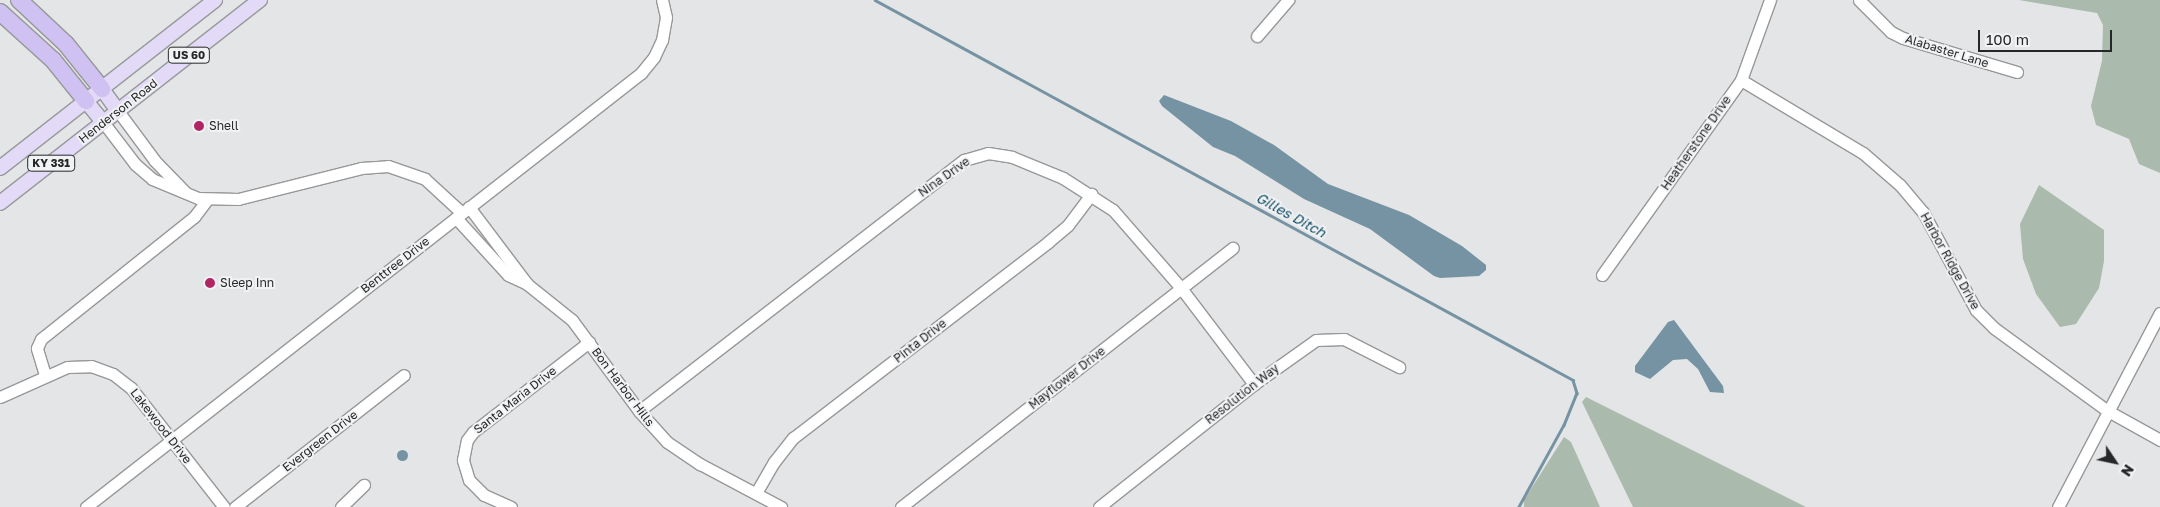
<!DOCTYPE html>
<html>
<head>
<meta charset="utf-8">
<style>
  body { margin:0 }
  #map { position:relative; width:2160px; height:507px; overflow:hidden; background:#e4e5e7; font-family:"Golos Text",sans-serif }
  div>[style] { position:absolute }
  .green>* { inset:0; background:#aabaac }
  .water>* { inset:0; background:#7593a2 }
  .round { border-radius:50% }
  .stream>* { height:2.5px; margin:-1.25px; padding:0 1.25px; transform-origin:1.25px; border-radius:1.25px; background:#7593a2 }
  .roads { filter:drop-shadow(1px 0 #979899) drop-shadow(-1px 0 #979899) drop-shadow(0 1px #979899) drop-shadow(0 -1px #979899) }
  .minor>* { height:11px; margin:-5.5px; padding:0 5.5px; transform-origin:5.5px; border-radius:5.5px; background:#fff }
  .major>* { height:14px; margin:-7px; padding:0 7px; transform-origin:7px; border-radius:7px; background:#e2daf7 }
  .highway>* { height:16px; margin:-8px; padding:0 8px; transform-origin:8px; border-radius:8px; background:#cfc1f1 }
  .dots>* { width:14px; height:14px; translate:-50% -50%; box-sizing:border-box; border:2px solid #f1f2f4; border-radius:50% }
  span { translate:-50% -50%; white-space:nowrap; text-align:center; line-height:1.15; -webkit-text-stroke:4px #f1f2f4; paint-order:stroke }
  .shield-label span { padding:1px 4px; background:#f1f2f4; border:1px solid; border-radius:4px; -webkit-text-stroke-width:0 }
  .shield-label { font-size:11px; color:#262728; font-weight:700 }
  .street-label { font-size:12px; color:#262728 }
  .poi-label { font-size:12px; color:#262728 }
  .left { translate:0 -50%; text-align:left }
  .water-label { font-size:14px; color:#104c64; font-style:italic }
  .north { position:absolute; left:2090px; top:437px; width:50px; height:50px; -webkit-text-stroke:4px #f1f2f4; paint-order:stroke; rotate:124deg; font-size:14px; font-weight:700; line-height:20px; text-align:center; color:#262728 }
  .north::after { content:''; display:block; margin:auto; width:18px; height:22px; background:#262728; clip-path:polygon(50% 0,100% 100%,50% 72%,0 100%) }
  .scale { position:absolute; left:1978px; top:30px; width:134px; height:22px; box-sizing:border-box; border:2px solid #262728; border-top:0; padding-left:6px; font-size:15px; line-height:18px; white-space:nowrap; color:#262728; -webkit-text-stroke:4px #f1f2f4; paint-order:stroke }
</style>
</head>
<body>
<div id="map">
  <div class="green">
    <div style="clip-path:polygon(2019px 0,2160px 0,2160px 173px,2139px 164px,2129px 139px,2096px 125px,2091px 106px,2102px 61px,2103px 25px,2097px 13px)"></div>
    <div style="clip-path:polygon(2039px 185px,2104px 230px,2104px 261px,2099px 288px,2076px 324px,2060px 327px,2036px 294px,2023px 259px,2020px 224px)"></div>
    <div style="clip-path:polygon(1586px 397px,1806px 507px,1633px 507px,1582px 402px)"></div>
    <div style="clip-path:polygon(1564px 437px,1571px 442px,1600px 507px,1524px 507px,1524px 500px)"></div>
  </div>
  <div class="water">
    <div style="clip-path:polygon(1164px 95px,1231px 121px,1274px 145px,1328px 184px,1409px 215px,1462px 246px,1486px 265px,1486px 270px,1479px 276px,1440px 278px,1434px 276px,1370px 229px,1304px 199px,1235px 156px,1213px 147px,1162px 106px,1159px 101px)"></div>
    <div style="clip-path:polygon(1674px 320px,1723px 386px,1724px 393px,1710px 392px,1698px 369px,1687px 359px,1673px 360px,1650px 379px,1635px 372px,1635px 366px,1668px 322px)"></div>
    <div class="round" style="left:396.5px;top:449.5px;width:11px;height:11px"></div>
  </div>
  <div class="stream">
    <div style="left:875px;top:0;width:795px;rotate:28.56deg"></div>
    <div style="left:1573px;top:380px;width:14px;rotate:73deg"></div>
    <div style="left:1577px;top:393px;width:35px;rotate:112deg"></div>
    <div style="left:1564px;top:425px;width:94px;rotate:118.8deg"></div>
  </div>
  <div class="roads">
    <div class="minor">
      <div style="left:1859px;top:0;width:45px;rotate:45deg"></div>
      <div style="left:1891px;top:32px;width:13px;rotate:27deg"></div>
      <div style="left:1903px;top:38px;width:119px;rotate:16.6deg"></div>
      <div style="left:1257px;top:36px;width:48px;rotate:-49.3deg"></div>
      <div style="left:1741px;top:80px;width:142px;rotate:30.9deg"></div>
      <div style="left:1863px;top:153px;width:49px;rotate:40.9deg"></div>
      <div style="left:1900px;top:185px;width:35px;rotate:50deg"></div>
      <div style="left:1923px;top:212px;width:111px;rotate:61.6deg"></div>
      <div style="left:1976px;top:310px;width:25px;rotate:45deg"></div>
      <div style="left:1994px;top:328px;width:141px;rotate:36.1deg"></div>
      <div style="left:2108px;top:411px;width:60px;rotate:29.1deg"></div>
      <div style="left:118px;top:111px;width:62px;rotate:53.5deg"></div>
      <div style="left:155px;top:161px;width:43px;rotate:45.9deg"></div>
      <div style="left:103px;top:122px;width:53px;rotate:52.7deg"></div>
      <div style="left:135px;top:164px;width:23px;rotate:41deg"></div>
      <div style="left:152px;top:179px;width:50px;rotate:22.4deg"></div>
      <div style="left:198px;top:198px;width:40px;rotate:1.4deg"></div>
      <div style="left:238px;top:199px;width:127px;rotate:-14.1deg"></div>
      <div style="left:361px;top:168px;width:27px;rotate:-4deg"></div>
      <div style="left:388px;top:166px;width:39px;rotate:19deg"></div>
      <div style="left:425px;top:179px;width:50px;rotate:42.6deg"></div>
      <div style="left:469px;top:207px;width:96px;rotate:53deg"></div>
      <div style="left:527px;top:284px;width:58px;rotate:38.7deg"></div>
      <div style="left:572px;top:320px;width:113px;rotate:53.6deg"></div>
      <div style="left:639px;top:411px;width:42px;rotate:47.9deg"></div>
      <div style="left:667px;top:442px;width:40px;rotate:34deg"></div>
      <div style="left:700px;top:464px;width:92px;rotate:28deg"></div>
      <div style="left:456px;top:218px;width:77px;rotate:47.6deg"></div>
      <div style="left:508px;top:275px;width:21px;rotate:25deg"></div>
      <div style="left:1602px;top:275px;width:239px;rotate:-54.5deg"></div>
      <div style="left:1741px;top:80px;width:85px;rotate:-70.1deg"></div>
      <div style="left:45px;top:375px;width:28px;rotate:-107deg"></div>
      <div style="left:37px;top:348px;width:10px;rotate:-66deg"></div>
      <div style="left:41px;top:339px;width:196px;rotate:-38.6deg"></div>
      <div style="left:194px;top:217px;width:21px;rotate:-53deg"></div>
      <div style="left:0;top:397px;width:73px;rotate:-24.1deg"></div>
      <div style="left:67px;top:367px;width:24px;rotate:-2deg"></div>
      <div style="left:91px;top:366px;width:23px;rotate:20deg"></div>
      <div style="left:113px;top:374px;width:23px;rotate:38deg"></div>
      <div style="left:131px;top:388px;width:151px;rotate:52deg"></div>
      <div style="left:639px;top:411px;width:411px;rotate:-37.7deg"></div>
      <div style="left:964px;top:160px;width:25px;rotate:-16deg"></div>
      <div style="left:988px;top:153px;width:24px;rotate:9deg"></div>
      <div style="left:1012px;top:157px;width:55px;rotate:22.4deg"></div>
      <div style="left:1063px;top:178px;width:59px;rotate:32.6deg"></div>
      <div style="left:1113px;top:210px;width:103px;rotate:48.9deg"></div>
      <div style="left:1181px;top:288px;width:121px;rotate:52.8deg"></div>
      <div style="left:756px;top:493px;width:36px;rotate:-60deg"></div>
      <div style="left:774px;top:462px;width:31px;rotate:-52deg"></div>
      <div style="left:793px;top:438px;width:322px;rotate:-37.5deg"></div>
      <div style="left:1048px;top:242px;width:26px;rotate:-40deg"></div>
      <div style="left:1068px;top:225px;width:39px;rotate:-53deg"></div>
      <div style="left:86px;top:507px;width:705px;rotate:-38.02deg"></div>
      <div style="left:641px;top:73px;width:21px;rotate:-51deg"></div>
      <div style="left:654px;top:57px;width:19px;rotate:-65deg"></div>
      <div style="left:662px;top:40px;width:23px;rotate:-80deg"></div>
      <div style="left:666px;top:17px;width:17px;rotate:-103deg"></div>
      <div style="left:235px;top:507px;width:214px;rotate:-38deg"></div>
      <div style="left:341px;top:507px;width:32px;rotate:-44deg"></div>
      <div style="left:511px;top:507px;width:30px;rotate:-156deg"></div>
      <div style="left:484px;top:495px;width:21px;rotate:-135deg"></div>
      <div style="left:469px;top:480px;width:21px;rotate:-107deg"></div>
      <div style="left:463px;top:460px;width:20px;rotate:-79deg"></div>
      <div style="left:467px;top:440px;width:10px;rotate:-53deg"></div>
      <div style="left:473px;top:432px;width:147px;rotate:-37.8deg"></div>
      <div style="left:901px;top:507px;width:421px;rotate:-38deg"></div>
      <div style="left:1099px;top:507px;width:198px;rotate:-38.4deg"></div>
      <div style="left:1254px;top:384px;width:76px;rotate:-35.4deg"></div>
      <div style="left:1316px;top:340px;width:28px;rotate:-2deg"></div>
      <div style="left:1344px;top:339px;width:62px;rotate:27deg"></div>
      <div style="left:2058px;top:507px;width:219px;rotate:-62.3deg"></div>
    </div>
    <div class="major">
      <div style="left:102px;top:89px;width:27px;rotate:54deg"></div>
      <div style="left:86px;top:101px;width:27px;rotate:51deg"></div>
      <div style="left:0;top:168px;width:273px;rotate:-38deg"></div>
      <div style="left:0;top:203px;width:330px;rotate:-38deg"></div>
    </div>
    <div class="highway">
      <div style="left:19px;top:0;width:64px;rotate:43.1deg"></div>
      <div style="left:66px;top:44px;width:58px;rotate:51.3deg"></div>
      <div style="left:0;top:12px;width:72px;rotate:42.2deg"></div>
      <div style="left:53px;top:60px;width:53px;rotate:51.2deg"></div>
    </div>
  </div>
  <div class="dots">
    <div style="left:199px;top:126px;background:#b02564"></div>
    <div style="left:210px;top:283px;background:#b02564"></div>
  </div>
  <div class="shield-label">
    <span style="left:189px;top:55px">US 60</span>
    <span style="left:51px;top:163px">KY 331</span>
  </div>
  <div class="street-label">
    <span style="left:1947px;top:51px;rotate:17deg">Alabaster Lane</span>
    <span style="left:118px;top:111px;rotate:-38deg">Henderson Road</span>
    <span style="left:1696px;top:143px;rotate:-55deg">Heatherstone Drive</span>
    <span style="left:944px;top:177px;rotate:-35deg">Nina Drive</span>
    <span style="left:1950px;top:261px;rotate:61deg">Harbor Ridge Drive</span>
    <span style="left:395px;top:265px;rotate:-38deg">Benttree Drive</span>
    <span style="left:920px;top:341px;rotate:-38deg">Pinta Drive</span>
    <span style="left:1067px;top:378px;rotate:-38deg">Mayflower Drive</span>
    <span style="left:623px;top:387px;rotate:53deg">Bon Harbor Hills</span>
    <span style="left:1242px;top:394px;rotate:-38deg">Resolution Way</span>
    <span style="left:515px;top:400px;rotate:-38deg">Santa Maria Drive</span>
    <span style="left:161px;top:426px;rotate:52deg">Lakewood Drive</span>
    <span style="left:320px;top:441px;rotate:-38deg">Evergreen Drive</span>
  </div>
  <div class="poi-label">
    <span class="left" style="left:209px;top:126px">Shell</span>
    <span class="left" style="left:220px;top:283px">Sleep Inn</span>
  </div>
  <div class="water-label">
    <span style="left:1291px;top:215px;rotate:29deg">Gilles Ditch</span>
  </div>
  <div class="north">N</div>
  <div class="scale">100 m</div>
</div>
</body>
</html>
